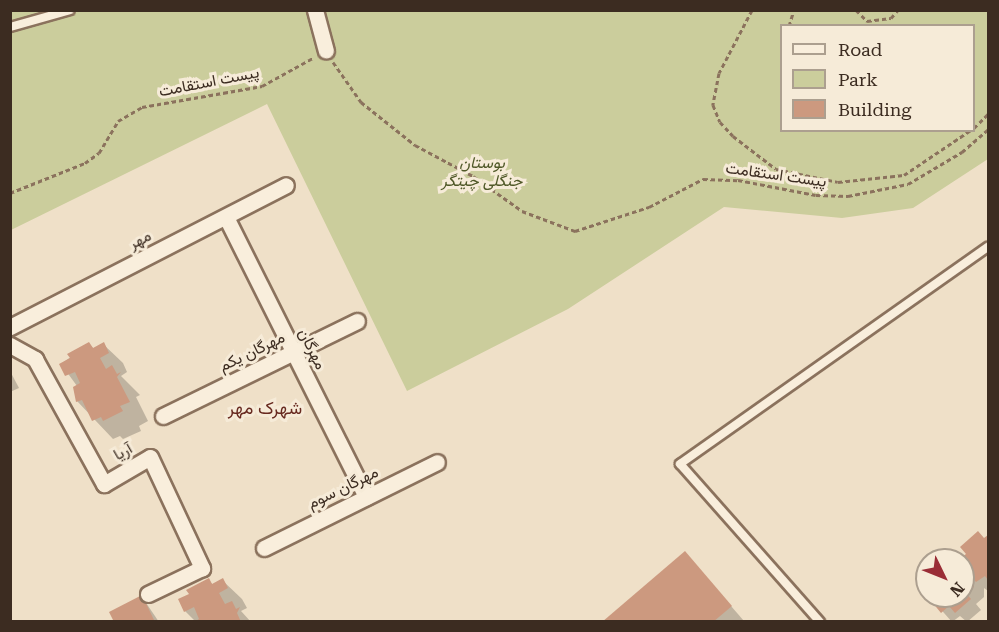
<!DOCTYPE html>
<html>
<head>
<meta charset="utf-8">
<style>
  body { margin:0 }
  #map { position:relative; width:999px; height:632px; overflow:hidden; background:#efe0c8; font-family:"Roboto Serif",Vazirmatn,serif }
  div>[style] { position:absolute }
  .green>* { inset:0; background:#cbcd9c }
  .shadow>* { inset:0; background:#0003 }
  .building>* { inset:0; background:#cc997f }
  .path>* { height:3px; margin-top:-1.5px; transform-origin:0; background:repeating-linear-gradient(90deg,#8b725d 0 4.5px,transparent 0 7.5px) }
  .roads { filter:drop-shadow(2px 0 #8b725d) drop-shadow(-2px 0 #8b725d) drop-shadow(0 2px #8b725d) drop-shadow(0 -2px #8b725d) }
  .service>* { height:8px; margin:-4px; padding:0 4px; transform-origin:4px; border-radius:4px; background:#f9eedc }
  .minor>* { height:15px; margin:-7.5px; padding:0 7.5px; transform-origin:7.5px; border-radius:7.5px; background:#f9eedc }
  span { translate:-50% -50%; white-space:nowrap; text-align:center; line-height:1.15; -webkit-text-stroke:6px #f6ebd8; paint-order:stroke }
  .street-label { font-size:16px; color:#3c2c21 }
  .park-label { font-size:16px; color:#4f5827; font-style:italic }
  .neighbourhood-label { font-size:18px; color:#682a20 }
  .frame { position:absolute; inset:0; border:12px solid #3c2c21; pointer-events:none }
  .legend { position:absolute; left:780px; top:24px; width:195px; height:108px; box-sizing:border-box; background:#f6ebd8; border:2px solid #ac9f8f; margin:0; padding:8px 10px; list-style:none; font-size:18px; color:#3c2c21 }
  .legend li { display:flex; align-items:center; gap:12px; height:30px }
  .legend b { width:30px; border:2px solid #ac9f8f }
  .north { position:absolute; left:915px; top:548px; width:60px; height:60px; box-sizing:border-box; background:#f6ebd8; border:2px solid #ac9f8f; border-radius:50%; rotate:133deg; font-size:16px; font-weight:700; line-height:24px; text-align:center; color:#3c2c21 }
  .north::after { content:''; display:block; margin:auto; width:21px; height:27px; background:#9a2d36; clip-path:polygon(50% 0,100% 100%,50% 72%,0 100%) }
</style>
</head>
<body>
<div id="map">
  <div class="green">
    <div style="clip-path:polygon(evenodd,11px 11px,988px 11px,988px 159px,913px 208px,842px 218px,724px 207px,568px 309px,407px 391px,267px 104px,11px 230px,11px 11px,782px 26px,974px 26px,974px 130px,782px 130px,782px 26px)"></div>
  </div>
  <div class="shadow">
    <div style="clip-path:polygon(89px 344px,94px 349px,103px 344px,123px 363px,127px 372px,121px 376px,140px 395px,136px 397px,148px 421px,139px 426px,141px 431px,123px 439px,120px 436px,113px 439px,77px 401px,77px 386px,61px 364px)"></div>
    <div style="clip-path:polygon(10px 371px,19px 388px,10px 392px)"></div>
    <div style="clip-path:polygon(988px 537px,988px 591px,984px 588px,984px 597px,976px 604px,981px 610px,967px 622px,960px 616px,952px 622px,929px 596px,963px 596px,961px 560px)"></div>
    <div style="clip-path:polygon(685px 553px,744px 621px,604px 622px)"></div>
    <div style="clip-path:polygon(208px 579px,213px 585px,222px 580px,242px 599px,247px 608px,241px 611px,251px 622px,196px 622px,185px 611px,192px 594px)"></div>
    <div style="clip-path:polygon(142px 597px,159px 622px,116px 622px)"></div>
  </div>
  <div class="building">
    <div style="clip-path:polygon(89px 342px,93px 348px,104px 342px,109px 353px,100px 358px,106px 369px,112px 365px,117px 374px,121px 372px,117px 377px,130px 402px,120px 406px,123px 411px,103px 421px,101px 417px,92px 421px,82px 400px,76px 402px,73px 387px,80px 383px,75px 372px,65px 376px,59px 364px,70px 358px,67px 354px)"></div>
    <div style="clip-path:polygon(978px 531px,984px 538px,988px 535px,988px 580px,985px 576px,976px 582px,974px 580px,974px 587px,966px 593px,971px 599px,955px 613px,949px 606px,941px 613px,923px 591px,927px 587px,927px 596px,963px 596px,963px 560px,958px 560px,966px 554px,960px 547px)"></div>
    <div style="clip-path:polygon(685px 551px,732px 606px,713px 622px,602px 622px)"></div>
    <div style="clip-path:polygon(209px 578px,212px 584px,223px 578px,228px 588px,219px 593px,225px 604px,232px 601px,236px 609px,240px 607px,237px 613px,241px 622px,194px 622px,199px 619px,194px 607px,184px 612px,178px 599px,189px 594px,186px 590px)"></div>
    <div style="clip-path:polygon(142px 595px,155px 622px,114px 622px,109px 612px)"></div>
  </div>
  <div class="path">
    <div style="left:752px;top:10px;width:71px;rotate:117.6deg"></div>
    <div style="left:719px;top:73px;width:33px;rotate:101deg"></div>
    <div style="left:713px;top:105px;width:18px;rotate:68deg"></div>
    <div style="left:720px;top:122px;width:19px;rotate:47deg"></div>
    <div style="left:733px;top:136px;width:54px;rotate:37.5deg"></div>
    <div style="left:776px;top:169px;width:63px;rotate:11.8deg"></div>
    <div style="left:838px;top:182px;width:66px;rotate:-6.1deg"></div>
    <div style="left:904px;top:175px;width:81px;rotate:-33.9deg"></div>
    <div style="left:856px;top:10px;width:16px;rotate:45deg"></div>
    <div style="left:867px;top:21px;width:24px;rotate:-7deg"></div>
    <div style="left:891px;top:18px;width:11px;rotate:-49deg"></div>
    <div style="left:789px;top:26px;width:17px;rotate:-73deg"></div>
    <div style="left:333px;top:62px;width:49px;rotate:55deg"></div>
    <div style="left:361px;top:102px;width:69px;rotate:38.5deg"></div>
    <div style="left:415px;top:145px;width:66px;rotate:28.1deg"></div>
    <div style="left:473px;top:176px;width:60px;rotate:35.5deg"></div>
    <div style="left:522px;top:211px;width:57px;rotate:20.7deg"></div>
    <div style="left:575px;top:231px;width:78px;rotate:-18deg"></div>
    <div style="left:649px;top:207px;width:61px;rotate:-27.4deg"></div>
    <div style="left:703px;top:179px;width:35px;rotate:2deg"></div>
    <div style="left:738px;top:180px;width:79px;rotate:10.9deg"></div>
    <div style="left:816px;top:195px;width:32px;rotate:2deg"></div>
    <div style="left:848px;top:196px;width:61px;rotate:-11.3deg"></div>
    <div style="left:908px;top:184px;width:63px;rotate:-30.7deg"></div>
    <div style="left:962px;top:152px;width:35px;rotate:-41deg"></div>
    <div style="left:974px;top:128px;width:20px;rotate:-45deg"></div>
    <div style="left:10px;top:193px;width:81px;rotate:-21.8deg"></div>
    <div style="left:85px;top:163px;width:17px;rotate:-36deg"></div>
    <div style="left:99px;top:153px;width:37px;rotate:-59deg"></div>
    <div style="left:118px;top:121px;width:28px;rotate:-30deg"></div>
    <div style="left:142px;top:107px;width:122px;rotate:-9.9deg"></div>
    <div style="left:262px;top:86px;width:58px;rotate:-28.8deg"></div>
  </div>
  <div class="roads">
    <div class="service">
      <div style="left:10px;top:27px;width:62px;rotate:-15.8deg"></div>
      <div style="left:820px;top:622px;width:211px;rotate:-131.5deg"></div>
      <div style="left:680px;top:464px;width:377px;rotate:-35.2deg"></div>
    </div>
    <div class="minor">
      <div style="left:315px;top:10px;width:42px;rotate:75deg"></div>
      <div style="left:226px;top:217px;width:313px;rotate:63.4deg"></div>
      <div style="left:10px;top:327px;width:310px;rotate:-27.2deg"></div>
      <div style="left:10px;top:345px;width:29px;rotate:29deg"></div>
      <div style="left:35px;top:359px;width:143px;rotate:61.1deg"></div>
      <div style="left:104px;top:484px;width:53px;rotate:-30.4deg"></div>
      <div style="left:150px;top:457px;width:123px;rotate:64.9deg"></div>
      <div style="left:202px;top:568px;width:60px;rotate:154.3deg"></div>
      <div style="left:163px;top:416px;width:216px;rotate:-26.1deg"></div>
      <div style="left:264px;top:548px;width:193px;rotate:-26.4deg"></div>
    </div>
  </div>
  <div class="street-label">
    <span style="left:209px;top:82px;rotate:-11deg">پیست استقامت</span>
    <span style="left:776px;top:175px;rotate:8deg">پیست استقامت</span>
    <span style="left:140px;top:240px;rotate:-27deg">مهر</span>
    <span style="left:312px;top:349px;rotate:64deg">مهرگان</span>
    <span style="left:252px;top:352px;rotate:-26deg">مهرگان یکم</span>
    <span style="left:123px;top:452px;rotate:-30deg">آریا</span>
    <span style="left:343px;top:488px;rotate:-26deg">مهرگان سوم</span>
  </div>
  <div class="park-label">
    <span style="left:482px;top:172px">بوستان<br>جنگلی چیتگر</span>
  </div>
  <div class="neighbourhood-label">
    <span style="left:265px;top:408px">شهرک مهر</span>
  </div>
  <div class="frame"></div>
  <ul class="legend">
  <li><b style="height:8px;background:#f9eedc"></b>Road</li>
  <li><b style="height:16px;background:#cbcd9c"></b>Park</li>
  <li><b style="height:16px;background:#cc997f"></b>Building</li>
  </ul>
  <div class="north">N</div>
</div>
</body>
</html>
